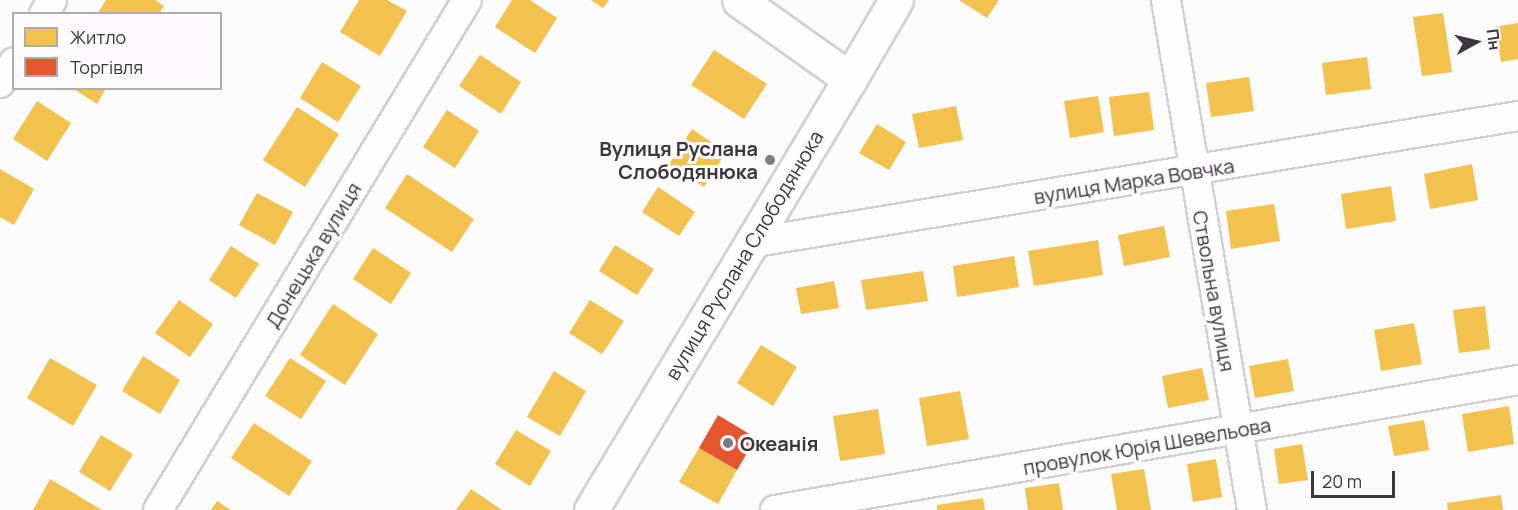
<!DOCTYPE html>
<html>
<head>
<meta charset="utf-8">
<style>
  body { margin:0 }
  #map { position:relative; width:1518px; height:510px; overflow:hidden; background:#fcfbfc; font-family:Manrope,sans-serif }
  div>[style] { position:absolute }
  .homes>* { inset:0; background:#f2c14e }
  .shops>* { inset:0; background:#e4572e }
  .roads { filter:drop-shadow(2px 0 #d2cfd3) drop-shadow(-2px 0 #d2cfd3) drop-shadow(0 2px #d2cfd3) drop-shadow(0 -2px #d2cfd3) }
  .minor>* { height:28px; margin:-14px; padding:0 14px; transform-origin:14px; border-radius:14px; background:#fffeff }
  .tertiary>* { height:33px; margin:-16.5px; padding:0 16.5px; transform-origin:16.5px; border-radius:16.5px; background:#fffeff }
  .secondary>* { height:33px; margin:-16.5px; padding:0 16.5px; transform-origin:16.5px; border-radius:16.5px; background:#fffeff }
  .dots>* { width:16px; height:16px; translate:-50% -50%; box-sizing:border-box; border:3px solid #fcfafd; border-radius:50% }
  span { translate:-50% -50%; white-space:nowrap; text-align:center; line-height:1.15; -webkit-text-stroke:6px #fcfafd; paint-order:stroke }
  .poi-label { font-size:20px; color:#3c373d; font-weight:700 }
  .right { translate:-100% -50%; text-align:right }
  .left { translate:0 -50%; text-align:left }
  .street-label { font-size:20px; color:#3c373d }
  .legend { position:absolute; left:12px; top:12px; width:210px; height:78px; box-sizing:border-box; background:#fcfafd; border:2px solid #afacb0; margin:0; padding:8px 10px; list-style:none; font-size:18px; color:#3c373d }
  .legend li { display:flex; align-items:center; gap:12px; height:30px }
  .legend b { width:30px; border:2px solid #afacb0 }
  .north { position:absolute; left:1446px; top:12px; width:60px; height:60px; -webkit-text-stroke:4px #fcfafd; paint-order:stroke; rotate:82deg; font-size:16px; font-weight:700; line-height:24px; text-align:center; color:#3c373d }
  .north::after { content:''; display:block; margin:auto; width:21px; height:27px; background:#3c373d; clip-path:polygon(50% 0,100% 100%,50% 72%,0 100%) }
  .scale { position:absolute; left:1311px; top:471px; width:84px; height:27px; box-sizing:border-box; border:3px solid #3c373d; border-top:0; padding-left:8px; font-size:18px; line-height:21px; white-space:nowrap; color:#3c373d; -webkit-text-stroke:4px #fcfafd; paint-order:stroke }
</style>
</head>
<body>
<div id="map">
  <div class="homes">
    <div style="clip-path:polygon(106px 0,155px 0,164px 6px,159px 14px,97px 14px)"></div>
    <div style="clip-path:polygon(359px 0,387px 0,407px 11px,380px 56px,340px 32px)"></div>
    <div style="clip-path:polygon(512px 0,530px 0,557px 18px,535px 53px,495px 27px)"></div>
    <div style="clip-path:polygon(591px 0,609px 0,603px 8px)"></div>
    <div style="clip-path:polygon(959px 0,999px 0,987px 18px)"></div>
    <div style="clip-path:polygon(1443px 13px,1452px 72px,1422px 76px,1413px 17px)"></div>
    <div style="clip-path:polygon(1518px 23px,1518px 59px,1501px 62px,1495px 27px)"></div>
    <div style="clip-path:polygon(714px 50px,767px 84px,744px 119px,691px 85px)"></div>
    <div style="clip-path:polygon(480px 55px,521px 82px,501px 114px,459px 86px)"></div>
    <div style="clip-path:polygon(1367px 57px,1371px 89px,1326px 95px,1322px 63px)"></div>
    <div style="clip-path:polygon(322px 62px,361px 86px,338px 122px,300px 98px)"></div>
    <div style="clip-path:polygon(1249px 77px,1254px 111px,1211px 117px,1206px 83px)"></div>
    <div style="clip-path:polygon(72px 88px,106px 88px,97px 104px)"></div>
    <div style="clip-path:polygon(1149px 92px,1154px 130px,1114px 136px,1109px 97px)"></div>
    <div style="clip-path:polygon(1098px 96px,1104px 132px,1070px 138px,1064px 101px)"></div>
    <div style="clip-path:polygon(37px 101px,71px 123px,47px 161px,13px 139px)"></div>
    <div style="clip-path:polygon(956px 106px,963px 140px,919px 148px,912px 114px)"></div>
    <div style="clip-path:polygon(297px 107px,339px 134px,305px 187px,263px 160px)"></div>
    <div style="clip-path:polygon(447px 110px,479px 131px,455px 168px,423px 147px)"></div>
    <div style="clip-path:polygon(877px 124px,906px 142px,889px 170px,859px 153px)"></div>
    <div style="clip-path:polygon(692px 129px,726px 152px,704px 187px,669px 164px)"></div>
    <div style="clip-path:polygon(1472px 164px,1478px 200px,1430px 209px,1424px 174px)"></div>
    <div style="clip-path:polygon(0 169px,34px 189px,14px 225px,0 217px)"></div>
    <div style="clip-path:polygon(407px 174px,474px 219px,452px 252px,385px 208px)"></div>
    <div style="clip-path:polygon(1391px 186px,1396px 221px,1346px 229px,1341px 194px)"></div>
    <div style="clip-path:polygon(658px 187px,695px 212px,679px 236px,642px 212px)"></div>
    <div style="clip-path:polygon(257px 193px,293px 212px,275px 245px,239px 225px)"></div>
    <div style="clip-path:polygon(1274px 204px,1280px 241px,1231px 249px,1226px 211px)"></div>
    <div style="clip-path:polygon(1164px 226px,1170px 257px,1124px 266px,1118px 235px)"></div>
    <div style="clip-path:polygon(1098px 240px,1103px 275px,1034px 286px,1028px 251px)"></div>
    <div style="clip-path:polygon(615px 245px,654px 269px,637px 295px,599px 271px)"></div>
    <div style="clip-path:polygon(231px 246px,259px 264px,236px 298px,209px 280px)"></div>
    <div style="clip-path:polygon(373px 248px,411px 273px,391px 304px,353px 279px)"></div>
    <div style="clip-path:polygon(1014px 256px,1019px 287px,957px 297px,953px 266px)"></div>
    <div style="clip-path:polygon(923px 271px,928px 301px,866px 310px,861px 280px)"></div>
    <div style="clip-path:polygon(834px 281px,839px 308px,801px 314px,796px 288px)"></div>
    <div style="clip-path:polygon(179px 300px,213px 324px,190px 357px,155px 333px)"></div>
    <div style="clip-path:polygon(590px 300px,624px 321px,602px 354px,569px 333px)"></div>
    <div style="clip-path:polygon(333px 304px,378px 334px,345px 385px,300px 355px)"></div>
    <div style="clip-path:polygon(1485px 306px,1490px 349px,1459px 353px,1453px 310px)"></div>
    <div style="clip-path:polygon(1414px 323px,1422px 364px,1381px 371px,1374px 330px)"></div>
    <div style="clip-path:polygon(761px 345px,797px 367px,773px 406px,737px 383px)"></div>
    <div style="clip-path:polygon(143px 356px,180px 380px,160px 414px,122px 391px)"></div>
    <div style="clip-path:polygon(50px 358px,97px 385px,73px 426px,27px 398px)"></div>
    <div style="clip-path:polygon(290px 358px,326px 381px,301px 419px,265px 396px)"></div>
    <div style="clip-path:polygon(1288px 359px,1294px 391px,1255px 398px,1249px 366px)"></div>
    <div style="clip-path:polygon(1202px 368px,1209px 400px,1168px 408px,1162px 376px)"></div>
    <div style="clip-path:polygon(554px 371px,586px 391px,560px 436px,527px 417px)"></div>
    <div style="clip-path:polygon(960px 391px,969px 439px,927px 446px,919px 398px)"></div>
    <div style="clip-path:polygon(1509px 406px,1514px 444px,1468px 452px,1462px 414px)"></div>
    <div style="clip-path:polygon(878px 409px,885px 454px,840px 461px,833px 416px)"></div>
    <div style="clip-path:polygon(1424px 420px,1429px 450px,1394px 456px,1388px 426px)"></div>
    <div style="clip-path:polygon(254px 423px,312px 461px,289px 496px,231px 458px)"></div>
    <div style="clip-path:polygon(516px 430px,551px 451px,530px 486px,495px 464px)"></div>
    <div style="clip-path:polygon(101px 435px,133px 454px,110px 491px,79px 472px)"></div>
    <div style="clip-path:polygon(1302px 444px,1308px 480px,1279px 484px,1274px 449px)"></div>
    <div style="clip-path:polygon(699px 448px,737px 470px,718px 504px,679px 482px)"></div>
    <div style="clip-path:polygon(1216px 459px,1222px 497px,1193px 502px,1187px 464px)"></div>
    <div style="clip-path:polygon(1144px 469px,1151px 510px,1117px 510px,1111px 474px)"></div>
    <div style="clip-path:polygon(50px 479px,102px 510px,33px 510px)"></div>
    <div style="clip-path:polygon(1059px 483px,1063px 510px,1028px 510px,1025px 488px)"></div>
    <div style="clip-path:polygon(471px 489px,502px 510px,456px 510px)"></div>
    <div style="clip-path:polygon(1501px 495px,1503px 510px,1448px 510px,1447px 503px)"></div>
    <div style="clip-path:polygon(983px 498px,985px 510px,937px 510px,937px 505px)"></div>
    <div style="clip-path:polygon(217px 501px,231px 510px,211px 510px)"></div>
  </div>
  <div class="shops">
    <div style="clip-path:polygon(718px 415px,756px 438px,737px 470px,699px 448px)"></div>
  </div>
  <div class="roads">
    <div class="minor">
      <div style="left:1166px;top:0;width:517px;rotate:80.43deg"></div>
      <div style="left:44px;top:14px;width:16px;rotate:-60deg"></div>
      <div style="left:0;top:83px;width:25px;rotate:-56deg"></div>
      <div style="left:750px;top:243px;width:778px;rotate:-9.39deg"></div>
      <div style="left:158px;top:510px;width:596px;rotate:-58.79deg"></div>
      <div style="left:775px;top:510px;width:754px;rotate:-9.92deg"></div>
    </div>
    <div class="tertiary">
      <div style="left:850px;top:79px;width:91px;rotate:-59.8deg"></div>
    </div>
    <div class="secondary">
      <div style="left:591px;top:510px;width:503px;rotate:-59deg"></div>
      <div style="left:850px;top:79px;width:136px;rotate:-144.6deg"></div>
    </div>
  </div>
  <div class="dots">
    <div style="left:770px;top:160px;background:#7f7c80"></div>
    <div style="left:728px;top:443px;background:#7f7c80"></div>
  </div>
  <div class="poi-label">
    <span class="right" style="left:758px;top:160px">Вулиця Руслана<br>Слободянюка</span>
    <span class="left" style="left:740px;top:443px">Океанія</span>
  </div>
  <div class="street-label">
    <span style="left:1134px;top:181px;rotate:-9deg">вулиця Марка Вовчка</span>
    <span style="left:313px;top:255px;rotate:-59deg">Донецька вулиця</span>
    <span style="left:744px;top:255px;rotate:-59deg">вулиця Руслана Слободянюка</span>
    <span style="left:1214px;top:291px;rotate:80deg">Ствольна вулиця</span>
    <span style="left:1147px;top:446px;rotate:-10deg">провулок Юрія Шевельова</span>
  </div>
  <ul class="legend">
  <li><b style="height:16px;background:#f2c14e"></b>Житло</li>
  <li><b style="height:16px;background:#e4572e"></b>Торгівля</li>
  </ul>
  <div class="north">Пн</div>
  <div class="scale">20 m</div>
</div>
</body>
</html>
